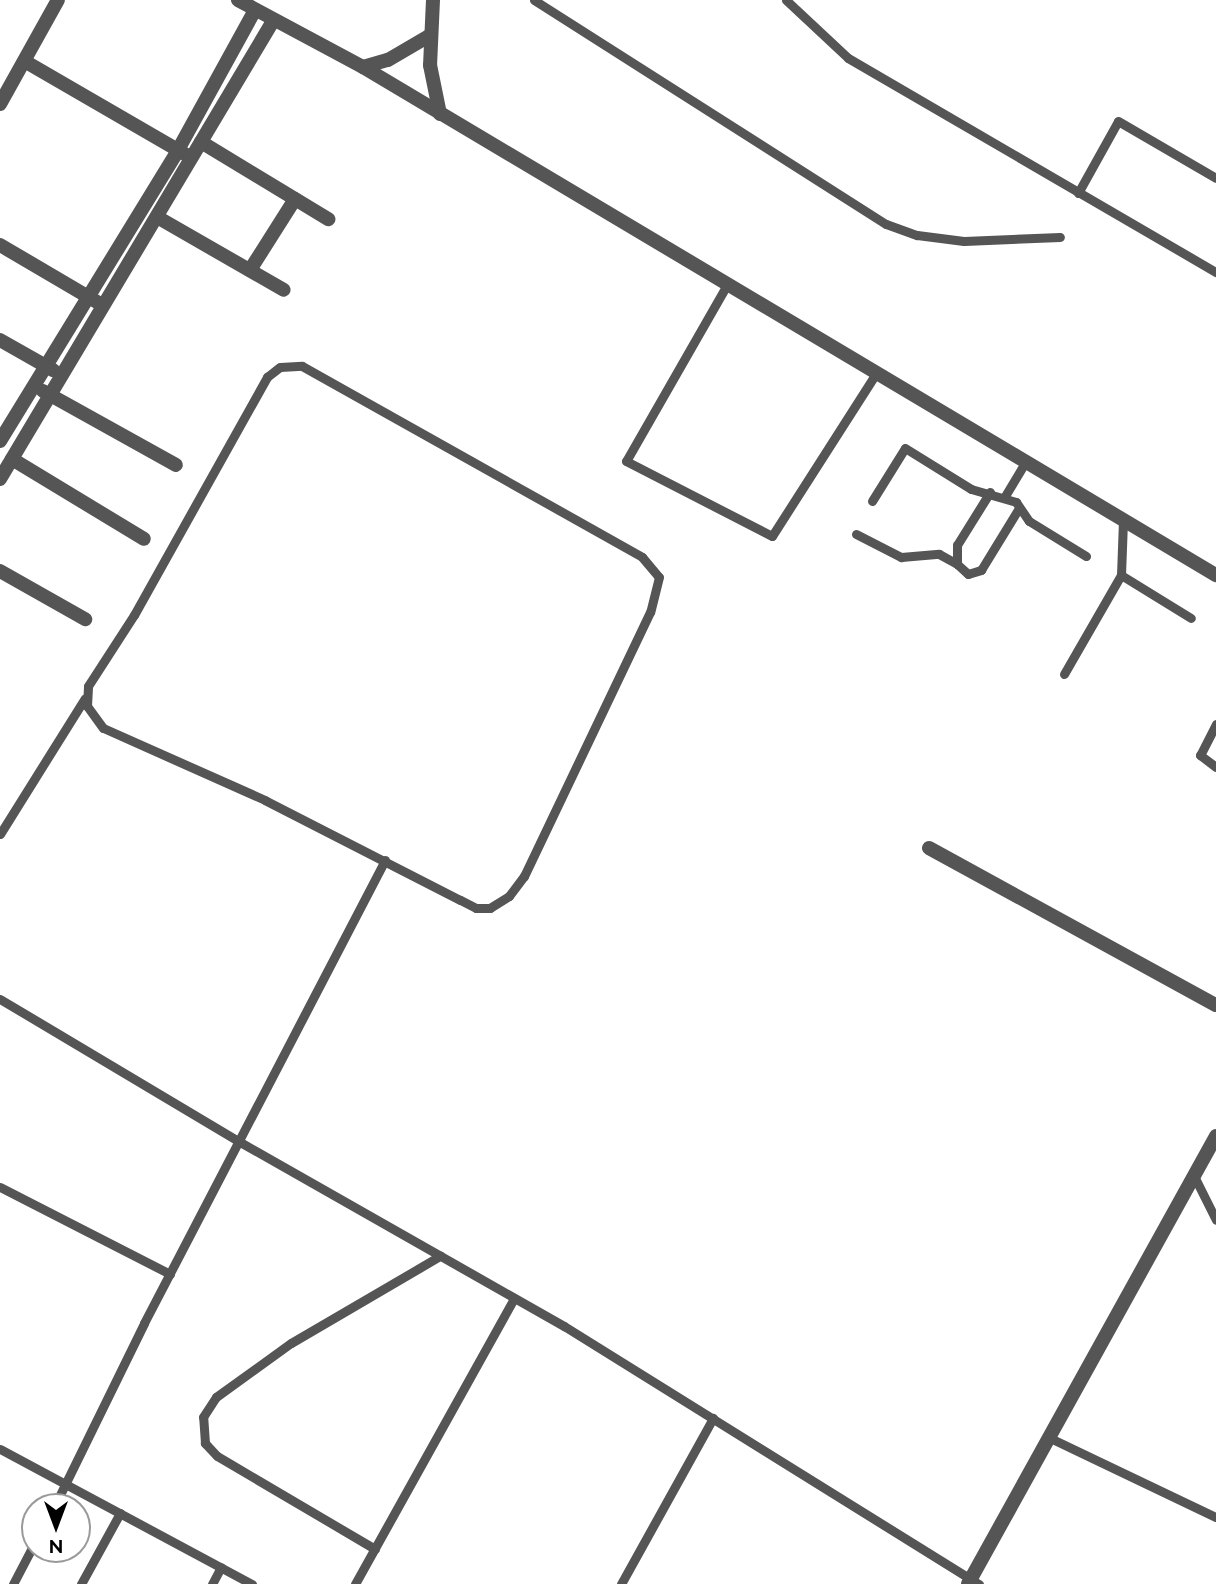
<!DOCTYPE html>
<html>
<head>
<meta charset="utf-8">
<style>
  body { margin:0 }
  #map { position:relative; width:1216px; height:1584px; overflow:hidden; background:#fff; font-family:Raleway,sans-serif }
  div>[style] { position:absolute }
  .service>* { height:9px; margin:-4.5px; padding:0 4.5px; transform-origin:4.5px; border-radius:4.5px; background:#555 }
  .minor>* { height:14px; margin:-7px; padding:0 7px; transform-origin:7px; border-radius:7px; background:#555 }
  .tertiary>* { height:14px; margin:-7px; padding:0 7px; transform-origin:7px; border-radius:7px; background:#555 }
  span { translate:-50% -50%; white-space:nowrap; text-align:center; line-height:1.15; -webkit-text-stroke:5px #fff; paint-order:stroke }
  .north { position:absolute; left:21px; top:1493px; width:70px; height:70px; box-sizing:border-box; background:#fff; border:2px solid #999; border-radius:50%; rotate:180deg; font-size:19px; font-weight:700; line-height:28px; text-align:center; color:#000 }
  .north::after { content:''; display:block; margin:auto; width:24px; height:32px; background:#000; clip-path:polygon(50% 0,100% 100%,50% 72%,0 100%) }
</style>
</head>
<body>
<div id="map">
  <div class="service">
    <div style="left:534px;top:0;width:417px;rotate:32.5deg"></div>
    <div style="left:886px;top:224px;width:33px;rotate:20deg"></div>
    <div style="left:917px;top:235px;width:47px;rotate:7.3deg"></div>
    <div style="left:964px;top:241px;width:96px;rotate:-2.4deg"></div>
    <div style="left:786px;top:0;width:85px;rotate:43.1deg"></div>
    <div style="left:848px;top:58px;width:426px;rotate:30.2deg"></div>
    <div style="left:1078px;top:193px;width:82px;rotate:-60.9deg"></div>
    <div style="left:1118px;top:121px;width:113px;rotate:30.2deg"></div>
    <div style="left:728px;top:283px;width:205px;rotate:119.8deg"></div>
    <div style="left:626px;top:461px;width:164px;rotate:27.2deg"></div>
    <div style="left:772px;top:536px;width:195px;rotate:-57.4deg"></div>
    <div style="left:302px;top:366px;width:390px;rotate:29.3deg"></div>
    <div style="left:642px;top:557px;width:26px;rotate:50deg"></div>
    <div style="left:659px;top:577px;width:36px;rotate:104deg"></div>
    <div style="left:650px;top:612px;width:293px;rotate:115.5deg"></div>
    <div style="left:524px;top:876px;width:25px;rotate:127deg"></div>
    <div style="left:509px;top:896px;width:22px;rotate:148deg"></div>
    <div style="left:490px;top:908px;width:14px;rotate:180deg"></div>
    <div style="left:476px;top:908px;width:18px;rotate:-153deg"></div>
    <div style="left:460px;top:900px;width:219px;rotate:-152.9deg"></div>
    <div style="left:265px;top:800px;width:177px;rotate:-156deg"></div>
    <div style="left:103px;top:728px;width:27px;rotate:-126deg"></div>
    <div style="left:87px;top:706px;width:20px;rotate:-87deg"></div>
    <div style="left:88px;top:686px;width:85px;rotate:-57.1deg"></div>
    <div style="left:134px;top:615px;width:273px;rotate:-60.8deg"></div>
    <div style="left:267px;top:377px;width:16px;rotate:-38deg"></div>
    <div style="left:280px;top:367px;width:22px;rotate:-3deg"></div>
    <div style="left:990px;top:492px;width:62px;rotate:121.9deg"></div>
    <div style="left:957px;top:545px;width:19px;rotate:90deg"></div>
    <div style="left:957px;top:564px;width:15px;rotate:42deg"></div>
    <div style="left:968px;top:574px;width:14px;rotate:-17deg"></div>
    <div style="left:981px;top:570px;width:73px;rotate:-58.5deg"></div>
    <div style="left:1005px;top:496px;width:41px;rotate:-59deg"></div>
    <div style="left:872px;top:501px;width:62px;rotate:-58.1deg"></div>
    <div style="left:905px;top:448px;width:78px;rotate:31.8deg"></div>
    <div style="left:971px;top:489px;width:47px;rotate:16.1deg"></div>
    <div style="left:1016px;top:502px;width:23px;rotate:56deg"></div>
    <div style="left:1029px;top:521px;width:67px;rotate:31.6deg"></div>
    <div style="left:856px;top:534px;width:51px;rotate:27.1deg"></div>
    <div style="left:901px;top:557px;width:38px;rotate:-5deg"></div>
    <div style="left:939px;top:554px;width:21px;rotate:29deg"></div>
    <div style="left:1121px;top:575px;width:82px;rotate:31.6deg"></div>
    <div style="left:1064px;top:674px;width:114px;rotate:-60.1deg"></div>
    <div style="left:1121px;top:575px;width:55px;rotate:-87.9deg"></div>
    <div style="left:1216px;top:724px;width:35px;rotate:117deg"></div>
    <div style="left:1200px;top:755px;width:20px;rotate:37deg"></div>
    <div style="left:0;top:834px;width:160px;rotate:-58deg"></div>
    <div style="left:0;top:999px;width:279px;rotate:30.8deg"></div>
    <div style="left:240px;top:1142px;width:373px;rotate:29.6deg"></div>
    <div style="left:564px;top:1326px;width:489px;rotate:31.9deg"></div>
    <div style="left:1194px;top:1176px;width:49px;rotate:63.4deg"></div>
    <div style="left:0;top:1187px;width:191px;rotate:27.1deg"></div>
    <div style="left:1048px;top:1437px;width:186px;rotate:25.5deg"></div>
    <div style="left:0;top:1449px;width:286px;rotate:28.2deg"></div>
    <div style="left:54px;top:1507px;width:205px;rotate:-63.9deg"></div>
    <div style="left:144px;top:1323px;width:522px;rotate:-62.5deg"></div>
    <div style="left:375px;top:1549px;width:183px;rotate:-149.5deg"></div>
    <div style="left:217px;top:1456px;width:18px;rotate:-133deg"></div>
    <div style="left:205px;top:1443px;width:26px;rotate:-94deg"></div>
    <div style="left:203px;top:1417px;width:24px;rotate:-57deg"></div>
    <div style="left:216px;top:1397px;width:92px;rotate:-35.8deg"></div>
    <div style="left:291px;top:1343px;width:173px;rotate:-30.3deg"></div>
    <div style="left:13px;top:1584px;width:47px;rotate:-62.4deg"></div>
    <div style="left:81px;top:1584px;width:81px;rotate:-61.2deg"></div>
    <div style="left:212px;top:1584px;width:19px;rotate:-62deg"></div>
    <div style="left:355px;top:1584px;width:327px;rotate:-60.9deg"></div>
    <div style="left:621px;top:1584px;width:190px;rotate:-61deg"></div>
  </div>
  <div class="minor">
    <div style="left:26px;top:62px;width:184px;rotate:30.1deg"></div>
    <div style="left:0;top:104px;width:119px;rotate:-60.9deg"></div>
    <div style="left:201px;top:142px;width:149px;rotate:31.2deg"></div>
    <div style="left:157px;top:217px;width:146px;rotate:29.9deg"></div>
    <div style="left:0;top:245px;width:113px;rotate:30.4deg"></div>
    <div style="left:250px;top:270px;width:84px;rotate:-57.6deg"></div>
    <div style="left:0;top:340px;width:61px;rotate:29.5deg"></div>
    <div style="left:43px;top:391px;width:152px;rotate:29.1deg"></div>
    <div style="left:0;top:441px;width:341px;rotate:-58.5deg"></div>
    <div style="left:178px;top:150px;width:160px;rotate:-61.2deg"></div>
    <div style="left:12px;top:459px;width:154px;rotate:31.2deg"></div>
    <div style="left:0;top:479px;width:533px;rotate:-59.2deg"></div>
    <div style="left:0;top:571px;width:98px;rotate:29.5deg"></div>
    <div style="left:929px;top:848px;width:327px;rotate:28.7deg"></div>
    <div style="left:968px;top:1584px;width:512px;rotate:-61.03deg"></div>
  </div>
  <div class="tertiary">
    <div style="left:238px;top:0;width:142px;rotate:28.2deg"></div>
    <div style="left:363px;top:67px;width:993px;rotate:30.78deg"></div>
    <div style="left:433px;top:0;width:65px;rotate:92.6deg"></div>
    <div style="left:430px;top:65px;width:50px;rotate:78.5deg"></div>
    <div style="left:363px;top:67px;width:26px;rotate:-16deg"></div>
    <div style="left:388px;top:60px;width:48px;rotate:-30.3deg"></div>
  </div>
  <div class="north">N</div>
</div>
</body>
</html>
